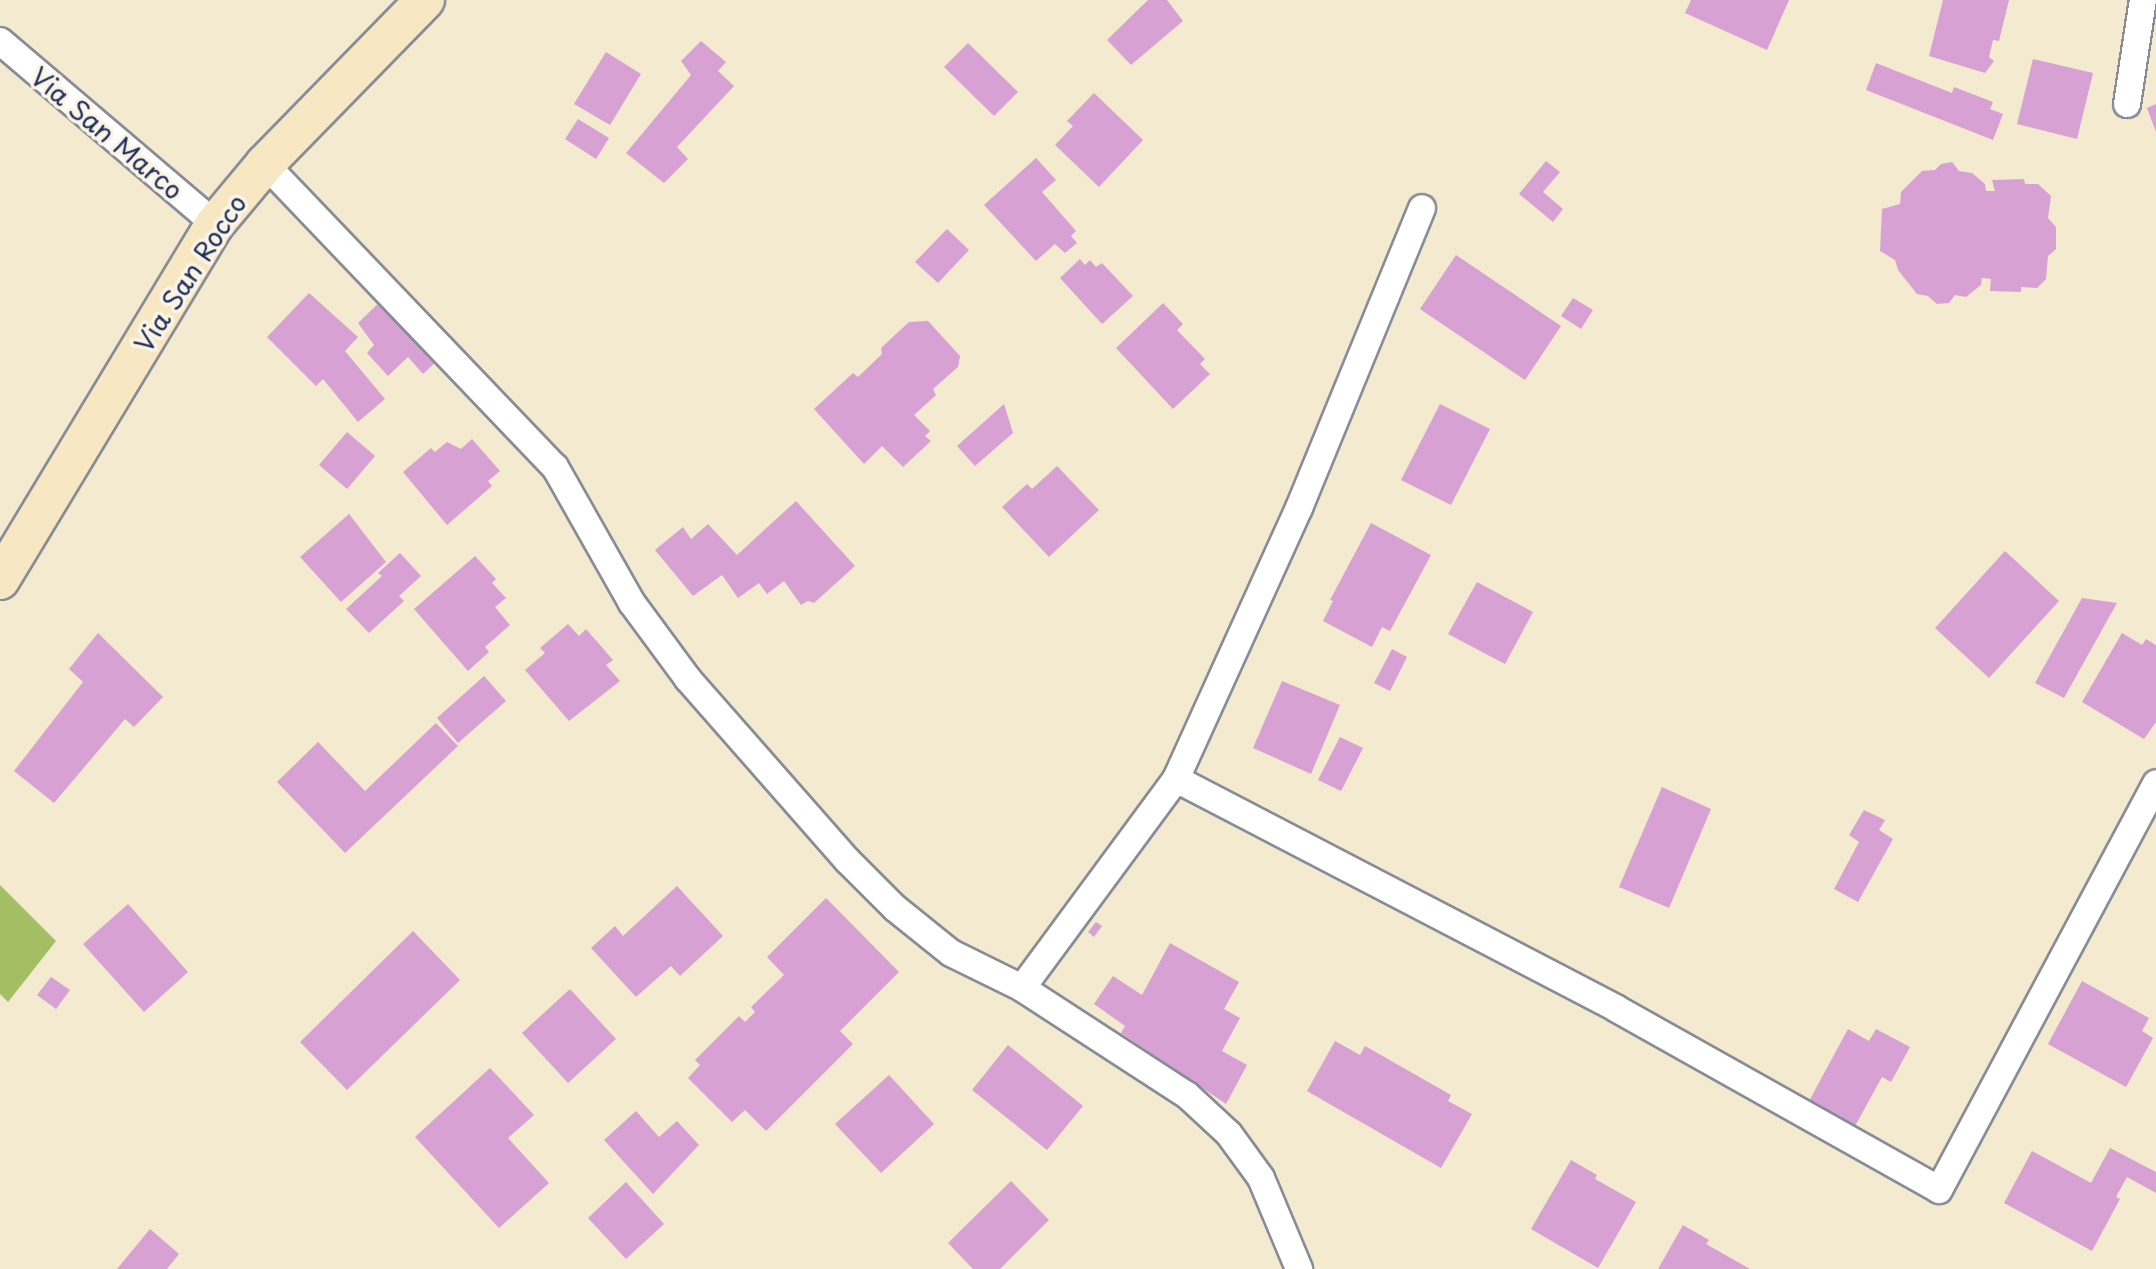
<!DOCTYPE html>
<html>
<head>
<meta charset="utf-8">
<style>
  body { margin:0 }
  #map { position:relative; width:2156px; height:1269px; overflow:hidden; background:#f3eacf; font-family:"Playpen Sans",sans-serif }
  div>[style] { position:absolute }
  .green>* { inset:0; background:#a4be64 }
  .building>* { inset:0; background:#d7a1d4 }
  .roads { filter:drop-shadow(2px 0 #878c96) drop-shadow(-2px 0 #878c96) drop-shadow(0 2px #878c96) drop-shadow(0 -2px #878c96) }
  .street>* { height:26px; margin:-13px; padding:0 13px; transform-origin:13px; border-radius:13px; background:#fff }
  .secondary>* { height:38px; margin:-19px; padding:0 19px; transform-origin:19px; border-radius:19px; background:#f7e8c3 }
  span { translate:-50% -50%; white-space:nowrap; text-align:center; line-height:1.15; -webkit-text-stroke:7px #fcf5e5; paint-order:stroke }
  .street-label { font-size:26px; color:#1b2f5e }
</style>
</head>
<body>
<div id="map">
  <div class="green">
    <div style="clip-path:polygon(0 885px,56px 941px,8px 1002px,0 994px)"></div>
  </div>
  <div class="building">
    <div style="clip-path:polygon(1148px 0,1167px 0,1183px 21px,1131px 65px,1107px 40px)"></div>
    <div style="clip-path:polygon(1691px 0,1789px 0,1767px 50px,1685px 13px)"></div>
    <div style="clip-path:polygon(1943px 0,2009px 0,1999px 41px,1993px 40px,1989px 57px,1994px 61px,1985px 73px,1929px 56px)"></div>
    <div style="clip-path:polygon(701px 41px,726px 62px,718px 71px,734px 86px,677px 147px,688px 159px,664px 183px,626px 153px,691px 75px,681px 61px)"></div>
    <div style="clip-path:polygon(968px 43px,1018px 92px,994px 116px,944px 67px)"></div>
    <div style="clip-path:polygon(606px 52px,641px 74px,610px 125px,574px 104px)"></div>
    <div style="clip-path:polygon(2033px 59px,2093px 73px,2077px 139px,2017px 124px)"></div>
    <div style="clip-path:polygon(1876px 63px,1952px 93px,1954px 87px,1993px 102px,1990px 109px,2003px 114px,1993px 140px,1866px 90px)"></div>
    <div style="clip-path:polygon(1094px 93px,1143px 140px,1099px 187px,1055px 145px,1073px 126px,1067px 121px)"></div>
    <div style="clip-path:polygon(2156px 104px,2156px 132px,2147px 108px)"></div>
    <div style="clip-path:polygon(578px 119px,609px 138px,596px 159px,565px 139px)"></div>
    <div style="clip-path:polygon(1036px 158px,1056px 180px,1042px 192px,1076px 231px,1071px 236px,1077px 243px,1065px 253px,1055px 244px,1036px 261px,984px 205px)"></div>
    <div style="clip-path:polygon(1546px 161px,1560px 172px,1543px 192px,1563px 209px,1553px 222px,1519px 194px)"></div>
    <div style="clip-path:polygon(1952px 162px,1959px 171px,1972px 173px,1985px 184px,1986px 191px,1995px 191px,1992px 180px,2024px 179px,2025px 184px,2038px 184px,2051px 196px,2048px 218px,2056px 227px,2056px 249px,2048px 256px,2046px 279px,2037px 288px,2021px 287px,2021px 292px,1990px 291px,1991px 279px,1982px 278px,1981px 285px,1966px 297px,1955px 295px,1949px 303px,1937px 304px,1928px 296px,1917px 294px,1898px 270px,1895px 260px,1880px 251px,1882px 209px,1900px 204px,1901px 192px,1922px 171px,1935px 170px,1941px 164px)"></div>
    <div style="clip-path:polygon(947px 229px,969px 250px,938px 283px,915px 262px)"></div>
    <div style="clip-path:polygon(1456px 255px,1561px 326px,1525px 380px,1420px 309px)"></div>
    <div style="clip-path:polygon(1080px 259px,1085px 265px,1090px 260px,1096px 267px,1102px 263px,1133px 296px,1102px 324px,1060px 278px)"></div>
    <div style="clip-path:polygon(309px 293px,358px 337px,345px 351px,385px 399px,358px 422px,323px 379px,316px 386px,267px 337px)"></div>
    <div style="clip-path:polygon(385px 297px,440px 358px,423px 374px,408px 357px,388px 376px,367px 353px,374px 345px,358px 323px)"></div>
    <div style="clip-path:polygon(1573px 298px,1593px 310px,1581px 329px,1561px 316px)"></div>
    <div style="clip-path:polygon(1163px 303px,1183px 324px,1177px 330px,1205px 359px,1200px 364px,1210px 374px,1173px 409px,1116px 348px)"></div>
    <div style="clip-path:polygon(928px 321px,960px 356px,958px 367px,933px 389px,936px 395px,914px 415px,930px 431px,925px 436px,931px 441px,903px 467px,882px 446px,864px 464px,814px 409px,853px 373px,858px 377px,882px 354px,881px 348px,909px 322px)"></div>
    <div style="clip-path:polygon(1004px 404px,1013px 433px,975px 466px,957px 446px)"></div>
    <div style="clip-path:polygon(1440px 404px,1490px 429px,1451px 505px,1401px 480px)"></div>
    <div style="clip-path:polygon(347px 432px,375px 456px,347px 489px,319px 465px)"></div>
    <div style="clip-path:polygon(472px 439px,500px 471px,488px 481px,492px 486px,447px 525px,403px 472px,431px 448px,435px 452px,447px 442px,461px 449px)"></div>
    <div style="clip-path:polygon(1057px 466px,1099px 510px,1049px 557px,1002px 507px,1027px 484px,1032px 489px)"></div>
    <div style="clip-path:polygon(796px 501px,855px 566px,814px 603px,808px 601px,801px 605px,784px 581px,767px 594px,759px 583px,738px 598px,722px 575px,693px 596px,655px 550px,683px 527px,691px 539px,708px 524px,737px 555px)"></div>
    <div style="clip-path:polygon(349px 514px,386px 562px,341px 602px,300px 557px)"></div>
    <div style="clip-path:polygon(1371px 523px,1431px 555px,1390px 631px,1382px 627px,1372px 647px,1323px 621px,1333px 601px,1330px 600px)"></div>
    <div style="clip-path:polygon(2005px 551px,2059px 601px,1989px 678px,1935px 628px)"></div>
    <div style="clip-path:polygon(400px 553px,421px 576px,399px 596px,404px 601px,369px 633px,346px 609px,382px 576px,378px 573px)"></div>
    <div style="clip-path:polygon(475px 556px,496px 579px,492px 583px,506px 598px,495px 607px,510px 625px,485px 647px,489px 652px,468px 671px,414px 609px)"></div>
    <div style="clip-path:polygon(1477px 582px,1533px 612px,1505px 664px,1448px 634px)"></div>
    <div style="clip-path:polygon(2082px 598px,2117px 603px,2064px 698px,2035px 683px)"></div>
    <div style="clip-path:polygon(568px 624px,579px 636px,586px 629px,613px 660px,606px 665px,620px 681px,569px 721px,525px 670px,545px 653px,540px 648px)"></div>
    <div style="clip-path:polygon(98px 633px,163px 697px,134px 727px,125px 719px,54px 803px,14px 771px,83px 682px,69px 669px)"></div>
    <div style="clip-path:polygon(2122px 633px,2142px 645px,2146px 639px,2156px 645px,2156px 722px,2144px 739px,2082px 702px)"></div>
    <div style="clip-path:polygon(1392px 649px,1407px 657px,1390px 691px,1374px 683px)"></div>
    <div style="clip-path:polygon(484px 676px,506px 701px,458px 743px,437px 718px)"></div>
    <div style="clip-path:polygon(1282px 681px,1340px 705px,1311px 774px,1253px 748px)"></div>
    <div style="clip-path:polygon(436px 723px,458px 746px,345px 853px,277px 782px,318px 742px,365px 791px)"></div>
    <div style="clip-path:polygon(1340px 737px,1363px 748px,1341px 791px,1318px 780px)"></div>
    <div style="clip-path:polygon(1662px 787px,1711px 809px,1669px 908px,1619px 887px)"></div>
    <div style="clip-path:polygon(1864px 810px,1885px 820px,1879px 830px,1893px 839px,1858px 902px,1834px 889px,1859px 842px,1849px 835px)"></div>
    <div style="clip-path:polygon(677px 886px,723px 936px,680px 976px,671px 966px,636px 997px,591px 948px,615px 926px,623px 936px)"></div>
    <div style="clip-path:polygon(826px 898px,899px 972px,840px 1031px,853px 1044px,766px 1131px,745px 1110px,732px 1122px,688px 1078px,700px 1065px,695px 1060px,739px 1016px,745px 1022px,755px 1012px,751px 1007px,784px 975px,767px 957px)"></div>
    <div style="clip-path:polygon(128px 904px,188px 972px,144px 1012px,83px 944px)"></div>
    <div style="clip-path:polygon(1096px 922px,1102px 926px,1094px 937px,1088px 932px)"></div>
    <div style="clip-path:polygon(413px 931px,460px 980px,347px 1090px,300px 1042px)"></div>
    <div style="clip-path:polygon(1170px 943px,1239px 982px,1224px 1009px,1240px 1018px,1222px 1051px,1247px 1065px,1226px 1104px,1121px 1033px,1125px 1026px,1094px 1004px,1113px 976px,1142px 995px)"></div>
    <div style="clip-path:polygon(51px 977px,70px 990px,56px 1009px,37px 995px)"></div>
    <div style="clip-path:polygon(2082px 981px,2149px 1018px,2142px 1031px,2153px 1038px,2126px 1087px,2048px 1044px)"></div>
    <div style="clip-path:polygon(570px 989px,616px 1039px,568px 1083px,522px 1033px)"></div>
    <div style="clip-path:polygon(1848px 1029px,1869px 1041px,1876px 1029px,1910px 1047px,1891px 1082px,1882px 1077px,1854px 1128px,1808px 1103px)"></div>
    <div style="clip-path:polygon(1335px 1041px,1360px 1055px,1365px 1046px,1451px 1095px,1448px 1101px,1472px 1114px,1441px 1168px,1307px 1091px)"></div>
    <div style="clip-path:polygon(1008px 1045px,1083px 1106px,1047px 1150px,972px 1090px)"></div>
    <div style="clip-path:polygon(490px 1068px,534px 1115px,508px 1138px,549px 1183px,499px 1228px,415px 1137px)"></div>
    <div style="clip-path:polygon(889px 1075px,934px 1124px,881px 1173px,835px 1124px)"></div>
    <div style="clip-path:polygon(636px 1111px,659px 1137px,677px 1121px,699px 1145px,653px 1194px,604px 1140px)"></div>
    <div style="clip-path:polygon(2110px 1148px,2156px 1172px,2156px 1193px,2127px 1177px,2116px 1197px,2120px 1199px,2092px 1251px,2004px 1203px,2032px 1151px,2091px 1183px)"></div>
    <div style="clip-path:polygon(1571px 1160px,1597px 1175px,1595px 1179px,1636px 1202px,1598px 1268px,1531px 1229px)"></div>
    <div style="clip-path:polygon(1011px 1181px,1049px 1220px,1000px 1269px,973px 1269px,948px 1243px)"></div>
    <div style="clip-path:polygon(626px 1182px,664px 1224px,626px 1259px,588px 1218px)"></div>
    <div style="clip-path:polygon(1683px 1225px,1709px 1240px,1706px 1244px,1750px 1269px,1658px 1269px)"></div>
    <div style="clip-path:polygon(150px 1229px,179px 1254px,167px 1269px,117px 1269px)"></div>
  </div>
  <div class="roads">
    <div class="street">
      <div style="left:0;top:41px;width:282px;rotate:40.4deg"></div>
      <div style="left:2127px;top:104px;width:105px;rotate:-81.3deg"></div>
      <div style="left:265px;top:164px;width:419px;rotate:46.3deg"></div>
      <div style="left:555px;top:467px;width:156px;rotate:60.5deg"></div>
      <div style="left:632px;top:603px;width:94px;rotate:53.6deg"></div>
      <div style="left:688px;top:679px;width:241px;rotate:48.7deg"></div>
      <div style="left:847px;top:860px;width:68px;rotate:45deg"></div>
      <div style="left:895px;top:908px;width:72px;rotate:38.8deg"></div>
      <div style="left:951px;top:953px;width:79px;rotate:26.2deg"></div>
      <div style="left:1022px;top:988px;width:197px;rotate:33deg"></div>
      <div style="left:1187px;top:1095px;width:57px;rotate:42.9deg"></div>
      <div style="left:1229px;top:1134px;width:54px;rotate:54deg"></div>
      <div style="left:1261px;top:1178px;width:99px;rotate:67.3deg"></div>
      <div style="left:1176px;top:779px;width:497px;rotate:27.5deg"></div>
      <div style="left:1617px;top:1009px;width:369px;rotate:29.3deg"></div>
      <div style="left:1939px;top:1190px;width:461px;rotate:-61.9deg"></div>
      <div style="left:1022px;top:988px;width:260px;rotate:-53.6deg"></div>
      <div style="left:1176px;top:779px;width:298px;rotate:-65.6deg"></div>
      <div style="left:1299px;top:508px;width:324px;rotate:-67.7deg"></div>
    </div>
    <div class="secondary">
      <div style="left:0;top:580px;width:416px;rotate:-58.9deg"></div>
      <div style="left:215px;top:224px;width:78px;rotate:-50.2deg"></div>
      <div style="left:265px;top:164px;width:229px;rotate:-45.7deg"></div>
    </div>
  </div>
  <div class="street-label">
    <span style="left:107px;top:133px;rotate:40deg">Via San Marco</span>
    <span style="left:190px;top:273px;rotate:-57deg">Via San Rocco</span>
  </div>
</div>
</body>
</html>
